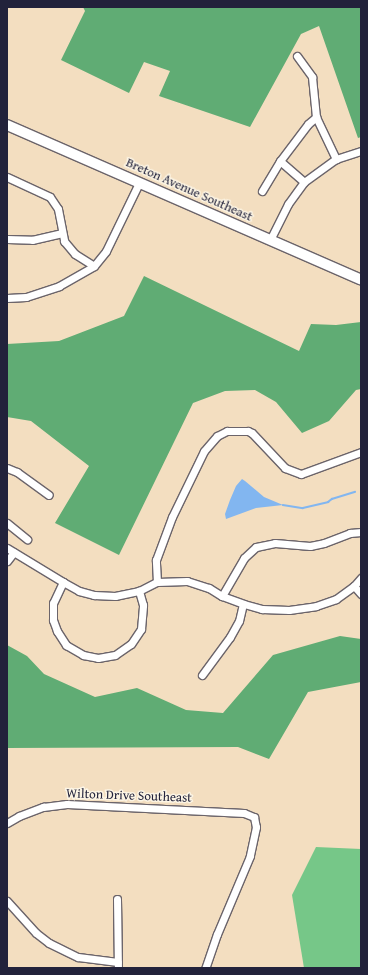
<!DOCTYPE html>
<html>
<head>
<meta charset="utf-8">
<style>
  body { margin:0 }
  #map { position:relative; width:368px; height:975px; overflow:hidden; background:#f3dec0; font-family:"Gentium Book Plus",serif }
  div>[style] { position:absolute }
  .green>* { inset:0; background:#76c788 }
  .forest>* { inset:0; background:#60ac74 }
  .water>* { inset:0; background:#82b6f0 }
  .stream>* { height:1.5px; margin:-0.75px; padding:0 0.75px; transform-origin:0.75px; border-radius:0.75px; background:#82b6f0 }
  .roads { filter:drop-shadow(1px 0 #6b646a) drop-shadow(-1px 0 #6b646a) drop-shadow(0 1px #6b646a) drop-shadow(0 -1px #6b646a) }
  .minor>* { height:7px; margin:-3.5px; padding:0 3.5px; transform-origin:3.5px; border-radius:3.5px; background:#fff }
  .secondary>* { height:10px; margin:-5px; padding:0 5px; transform-origin:5px; border-radius:5px; background:#fff }
  span { translate:-50% -50%; white-space:nowrap; text-align:center; line-height:1.15; -webkit-text-stroke:3px #fcf5e5; paint-order:stroke }
  .street-label { font-size:13px; color:#22223b }
  .frame { position:absolute; inset:0; border:8px solid #22223b; pointer-events:none }
</style>
</head>
<body>
<div id="map">
  <div class="green">
    <div style="clip-path:polygon(316px 847px,361px 849px,361px 968px,304px 968px,292px 895px)"></div>
  </div>
  <div class="forest">
    <div style="clip-path:polygon(83px 7px,361px 7px,361px 137px,358px 138px,319px 26px,301px 34px,250px 127px,159px 96px,170px 71px,144px 62px,129px 93px,61px 60px,85px 11px)"></div>
    <div style="clip-path:polygon(144px 276px,299px 351px,311px 324px,336px 325px,361px 322px,361px 389px,356px 390px,329px 421px,302px 433px,276px 402px,255px 390px,225px 391px,193px 403px,119px 555px,55px 523px,89px 466px,31px 421px,7px 417px,7px 344px,59px 341px,124px 316px)"></div>
    <div style="clip-path:polygon(340px 636px,361px 639px,361px 682px,308px 692px,269px 759px,238px 747px,7px 748px,7px 645px,27px 656px,44px 674px,95px 697px,137px 688px,186px 710px,223px 713px,273px 655px)"></div>
  </div>
  <div class="water">
    <div style="clip-path:polygon(242px 479px,245px 481px,264px 497px,283px 505px,256px 508px,226px 519px,225px 514px,230px 500px,236px 486px)"></div>
  </div>
  <div class="stream">
    <div style="left:283px;top:505px;width:20px;rotate:9deg"></div>
    <div style="left:303px;top:508px;width:26px;rotate:-13deg"></div>
    <div style="left:328px;top:502px;width:5px;rotate:-37deg"></div>
    <div style="left:332px;top:499px;width:24px;rotate:-17deg"></div>
  </div>
  <div class="roads">
    <div class="minor">
      <div style="left:297px;top:56px;width:26px;rotate:54deg"></div>
      <div style="left:312px;top:77px;width:40px;rotate:84.3deg"></div>
      <div style="left:316px;top:117px;width:47px;rotate:64.5deg"></div>
      <div style="left:280px;top:161px;width:32px;rotate:41deg"></div>
      <div style="left:7px;top:177px;width:47px;rotate:24.9deg"></div>
      <div style="left:50px;top:197px;width:14px;rotate:56deg"></div>
      <div style="left:58px;top:209px;width:33px;rotate:79deg"></div>
      <div style="left:64px;top:241px;width:17px;rotate:50deg"></div>
      <div style="left:75px;top:254px;width:22px;rotate:32deg"></div>
      <div style="left:262px;top:191px;width:35px;rotate:-59deg"></div>
      <div style="left:280px;top:161px;width:46px;rotate:-52.9deg"></div>
      <div style="left:308px;top:124px;width:11px;rotate:-41deg"></div>
      <div style="left:7px;top:239px;width:25px;rotate:2deg"></div>
      <div style="left:32px;top:240px;width:31px;rotate:-13deg"></div>
      <div style="left:270px;top:240px;width:40px;rotate:-63.4deg"></div>
      <div style="left:288px;top:204px;width:27px;rotate:-54deg"></div>
      <div style="left:304px;top:182px;width:39px;rotate:-36deg"></div>
      <div style="left:336px;top:159px;width:26px;rotate:-18deg"></div>
      <div style="left:7px;top:298px;width:19px;rotate:-3deg"></div>
      <div style="left:26px;top:297px;width:35px;rotate:-18deg"></div>
      <div style="left:59px;top:286px;width:40px;rotate:-29.7deg"></div>
      <div style="left:94px;top:266px;width:19px;rotate:-51deg"></div>
      <div style="left:106px;top:251px;width:76px;rotate:-64.1deg"></div>
      <div style="left:7px;top:468px;width:11px;rotate:22deg"></div>
      <div style="left:17px;top:472px;width:39px;rotate:36deg"></div>
      <div style="left:7px;top:523px;width:26px;rotate:39deg"></div>
      <div style="left:7px;top:548px;width:66px;rotate:31.3deg"></div>
      <div style="left:63px;top:582px;width:18px;rotate:29deg"></div>
      <div style="left:79px;top:591px;width:16px;rotate:15deg"></div>
      <div style="left:94px;top:595px;width:21px;rotate:3deg"></div>
      <div style="left:115px;top:596px;width:25px;rotate:-12deg"></div>
      <div style="left:139px;top:591px;width:20px;rotate:-27deg"></div>
      <div style="left:157px;top:582px;width:30px;rotate:-2deg"></div>
      <div style="left:187px;top:581px;width:23px;rotate:18deg"></div>
      <div style="left:209px;top:588px;width:15px;rotate:32deg"></div>
      <div style="left:222px;top:596px;width:23px;rotate:20deg"></div>
      <div style="left:244px;top:604px;width:19px;rotate:16deg"></div>
      <div style="left:262px;top:609px;width:27px;rotate:2deg"></div>
      <div style="left:289px;top:610px;width:27px;rotate:-8deg"></div>
      <div style="left:316px;top:606px;width:21px;rotate:-19deg"></div>
      <div style="left:336px;top:599px;width:22px;rotate:-36deg"></div>
      <div style="left:354px;top:586px;width:11px;rotate:-49deg"></div>
      <div style="left:7px;top:561px;width:11px;rotate:-52deg"></div>
      <div style="left:63px;top:582px;width:23px;rotate:115deg"></div>
      <div style="left:53px;top:603px;width:17px;rotate:90deg"></div>
      <div style="left:53px;top:620px;width:12px;rotate:70deg"></div>
      <div style="left:57px;top:631px;width:17px;rotate:57deg"></div>
      <div style="left:66px;top:645px;width:20px;rotate:30deg"></div>
      <div style="left:83px;top:655px;width:15px;rotate:11deg"></div>
      <div style="left:98px;top:658px;width:17px;rotate:-10deg"></div>
      <div style="left:115px;top:655px;width:19px;rotate:-35deg"></div>
      <div style="left:131px;top:644px;width:18px;rotate:-56deg"></div>
      <div style="left:141px;top:629px;width:24px;rotate:-85deg"></div>
      <div style="left:143px;top:605px;width:15px;rotate:-106deg"></div>
      <div style="left:157px;top:582px;width:22px;rotate:-93deg"></div>
      <div style="left:156px;top:560px;width:46px;rotate:-69.6deg"></div>
      <div style="left:172px;top:517px;width:73px;rotate:-64.1deg"></div>
      <div style="left:204px;top:451px;width:20px;rotate:-49deg"></div>
      <div style="left:217px;top:436px;width:11px;rotate:-27deg"></div>
      <div style="left:227px;top:431px;width:21px"></div>
      <div style="left:248px;top:431px;width:4px;rotate:27deg"></div>
      <div style="left:252px;top:433px;width:48px;rotate:46.7deg"></div>
      <div style="left:285px;top:468px;width:17px;rotate:21deg"></div>
      <div style="left:301px;top:474px;width:64px;rotate:-20.1deg"></div>
      <div style="left:354px;top:586px;width:11px;rotate:49deg"></div>
      <div style="left:222px;top:596px;width:44px;rotate:-59.9deg"></div>
      <div style="left:244px;top:558px;width:16px;rotate:-43deg"></div>
      <div style="left:256px;top:547px;width:19px;rotate:-12deg"></div>
      <div style="left:275px;top:543px;width:35px;rotate:5deg"></div>
      <div style="left:310px;top:546px;width:14px;rotate:-12deg"></div>
      <div style="left:324px;top:543px;width:28px;rotate:-21deg"></div>
      <div style="left:350px;top:533px;width:11px;rotate:-5deg"></div>
      <div style="left:202px;top:675px;width:47px;rotate:-53.6deg"></div>
      <div style="left:230px;top:637px;width:18px;rotate:-61deg"></div>
      <div style="left:239px;top:621px;width:17px;rotate:-77deg"></div>
      <div style="left:7px;top:823px;width:14px;rotate:-30deg"></div>
      <div style="left:19px;top:816px;width:26px;rotate:-21deg"></div>
      <div style="left:43px;top:807px;width:24px;rotate:-7deg"></div>
      <div style="left:67px;top:804px;width:177px;rotate:2.9deg"></div>
      <div style="left:244px;top:813px;width:11px;rotate:22deg"></div>
      <div style="left:254px;top:817px;width:10px;rotate:79deg"></div>
      <div style="left:256px;top:827px;width:30px;rotate:102deg"></div>
      <div style="left:250px;top:856px;width:85px;rotate:112.9deg"></div>
      <div style="left:217px;top:934px;width:36px;rotate:109deg"></div>
      <div style="left:117px;top:899px;width:69px;rotate:89.2deg"></div>
      <div style="left:7px;top:901px;width:43px;rotate:47.8deg"></div>
      <div style="left:36px;top:933px;width:16px;rotate:38deg"></div>
      <div style="left:49px;top:943px;width:32px;rotate:26deg"></div>
      <div style="left:78px;top:957px;width:40px;rotate:7.1deg"></div>
    </div>
    <div class="secondary">
      <div style="left:7px;top:125px;width:386px;rotate:23.6deg"></div>
    </div>
  </div>
  <div class="street-label">
    <span style="left:189px;top:190px;rotate:24deg">Breton Avenue Southeast</span>
    <span style="left:129px;top:796px;rotate:2deg">Wilton Drive Southeast</span>
  </div>
  <div class="frame"></div>
</div>
</body>
</html>
